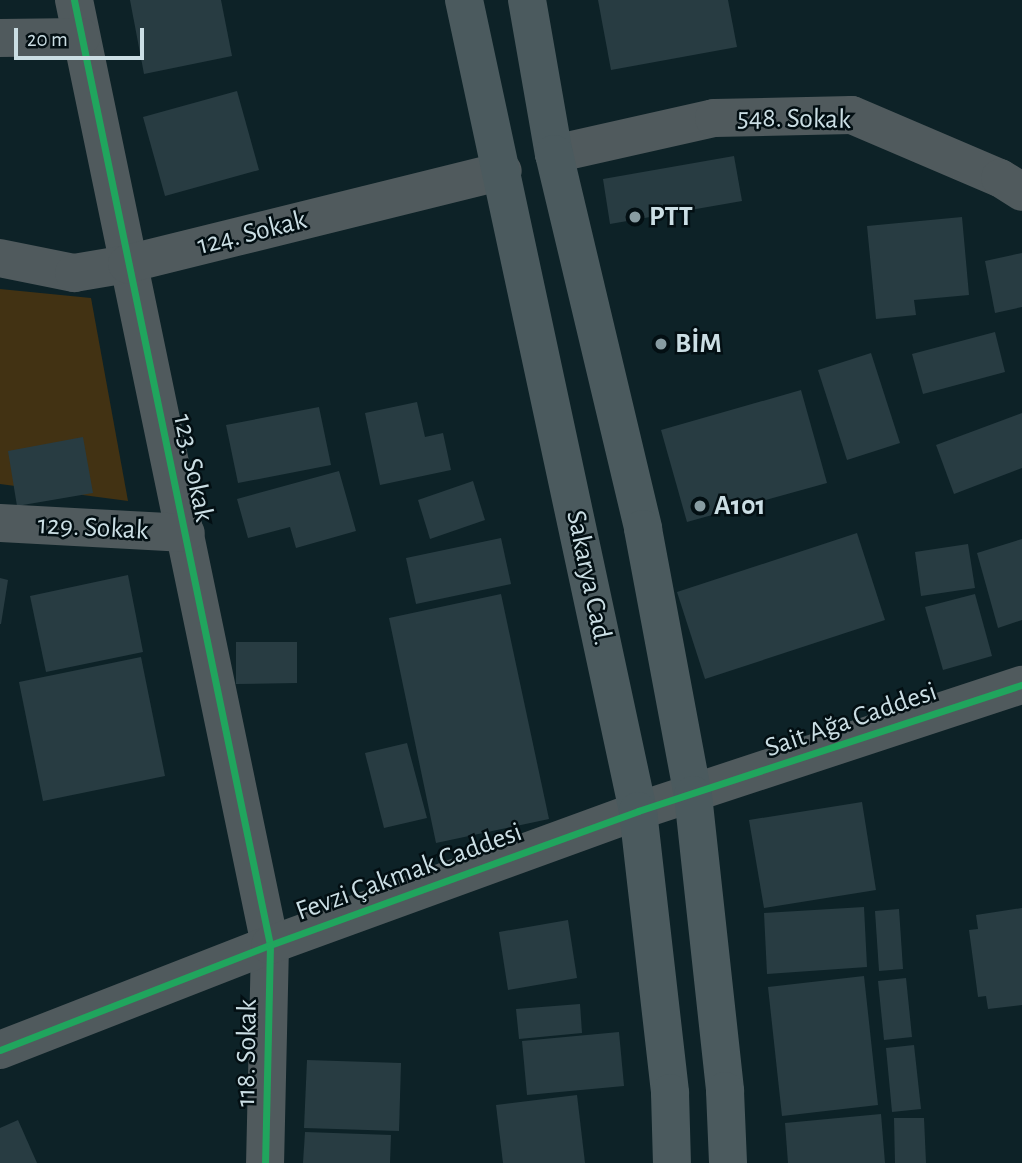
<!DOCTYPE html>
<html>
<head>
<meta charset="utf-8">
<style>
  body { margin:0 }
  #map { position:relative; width:1022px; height:1163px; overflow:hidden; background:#0d2227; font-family:"Alegreya Sans",sans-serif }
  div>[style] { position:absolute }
  .green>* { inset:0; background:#423213 }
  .building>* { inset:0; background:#283c42 }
  .minor>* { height:38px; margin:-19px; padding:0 19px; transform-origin:19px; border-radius:19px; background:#505a5d }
  .tertiary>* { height:38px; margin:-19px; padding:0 19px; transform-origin:19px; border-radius:19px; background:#505a5d }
  .primary>* { height:38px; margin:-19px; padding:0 19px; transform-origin:19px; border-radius:19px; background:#4b5a5e }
  .cycleway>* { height:7px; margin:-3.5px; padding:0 3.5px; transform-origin:3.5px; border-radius:3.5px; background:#20a55d }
  .dots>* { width:19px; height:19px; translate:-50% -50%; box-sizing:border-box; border:4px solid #030f13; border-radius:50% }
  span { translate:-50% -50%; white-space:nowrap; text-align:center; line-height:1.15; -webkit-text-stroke:5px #030f13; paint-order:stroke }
  .street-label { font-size:28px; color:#cbdee4 }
  .poi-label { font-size:28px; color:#cbdee4; font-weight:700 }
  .left { translate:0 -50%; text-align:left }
  .scale { position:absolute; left:14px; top:28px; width:130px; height:32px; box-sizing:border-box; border:4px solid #cbdee4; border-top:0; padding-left:9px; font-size:21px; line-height:24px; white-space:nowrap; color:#cbdee4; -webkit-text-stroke:5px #030f13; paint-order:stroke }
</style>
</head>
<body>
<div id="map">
  <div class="green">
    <div style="clip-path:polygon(0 289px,91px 298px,128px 501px,0 484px)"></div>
  </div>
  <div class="building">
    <div style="clip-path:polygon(130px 0,221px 0,232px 56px,144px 74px)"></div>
    <div style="clip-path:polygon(598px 0,728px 0,737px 47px,611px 70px)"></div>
    <div style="clip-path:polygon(237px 91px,259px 170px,165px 196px,143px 117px)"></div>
    <div style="clip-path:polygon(734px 156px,742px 201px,610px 224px,603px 179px)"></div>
    <div style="clip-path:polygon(962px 217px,969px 295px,914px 300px,916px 315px,876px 319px,867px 226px)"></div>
    <div style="clip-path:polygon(1022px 253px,1022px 307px,995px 313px,985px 261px)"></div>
    <div style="clip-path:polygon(995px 332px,1005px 372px,923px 394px,912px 354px)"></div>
    <div style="clip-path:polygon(871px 353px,900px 443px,847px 460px,818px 370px)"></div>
    <div style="clip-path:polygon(801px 390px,827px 483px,687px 522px,661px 430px)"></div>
    <div style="clip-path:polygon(417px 402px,425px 437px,443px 433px,451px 470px,380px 485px,365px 413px)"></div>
    <div style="clip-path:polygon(319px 407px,331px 465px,238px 483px,226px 425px)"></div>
    <div style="clip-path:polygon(1022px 413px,1022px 468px,954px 494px,936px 445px)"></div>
    <div style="clip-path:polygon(83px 437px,93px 493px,17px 506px,8px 451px)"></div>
    <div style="clip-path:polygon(339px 471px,356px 531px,296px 548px,290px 527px,248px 538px,237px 499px)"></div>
    <div style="clip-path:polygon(473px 481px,485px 520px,430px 539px,418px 500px)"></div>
    <div style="clip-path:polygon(857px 533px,885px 620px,705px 679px,677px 592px)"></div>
    <div style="clip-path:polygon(501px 538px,511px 584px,416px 604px,406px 558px)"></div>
    <div style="clip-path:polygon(1022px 539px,1022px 620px,998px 628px,977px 553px)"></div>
    <div style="clip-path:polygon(968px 544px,975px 588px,921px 596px,915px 552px)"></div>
    <div style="clip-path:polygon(128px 575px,143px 652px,46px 672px,30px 596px)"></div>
    <div style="clip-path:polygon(0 578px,8px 580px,1px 624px,0 624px)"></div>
    <div style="clip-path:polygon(501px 594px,549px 819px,436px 843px,389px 618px)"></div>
    <div style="clip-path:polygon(975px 594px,992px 656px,943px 670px,925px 607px)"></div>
    <div style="clip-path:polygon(236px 642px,297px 642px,297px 683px,236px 684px)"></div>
    <div style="clip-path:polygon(141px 657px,165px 776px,43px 801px,19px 682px)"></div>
    <div style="clip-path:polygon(407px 743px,427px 818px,384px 828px,365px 753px)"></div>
    <div style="clip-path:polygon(862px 802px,876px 890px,764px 908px,749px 820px)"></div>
    <div style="clip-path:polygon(864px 907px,867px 967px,767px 974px,764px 913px)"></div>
    <div style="clip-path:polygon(1022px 908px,1022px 1005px,988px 1009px,986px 996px,978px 997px,969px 930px,978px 929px,976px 915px)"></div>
    <div style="clip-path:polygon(899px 909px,903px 969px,879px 971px,875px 911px)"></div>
    <div style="clip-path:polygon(568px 920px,577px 978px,508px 990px,499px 932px)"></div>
    <div style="clip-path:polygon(864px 976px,878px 1105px,782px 1116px,768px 987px)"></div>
    <div style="clip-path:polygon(906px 978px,912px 1037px,884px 1040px,878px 981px)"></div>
    <div style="clip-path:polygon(580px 1004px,582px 1033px,519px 1039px,516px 1009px)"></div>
    <div style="clip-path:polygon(619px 1032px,624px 1086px,527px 1095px,522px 1041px)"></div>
    <div style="clip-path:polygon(914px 1045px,921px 1109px,892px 1112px,886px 1048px)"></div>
    <div style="clip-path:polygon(307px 1060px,401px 1063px,399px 1131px,304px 1128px)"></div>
    <div style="clip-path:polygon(577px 1095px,585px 1163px,503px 1163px,496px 1105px)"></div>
    <div style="clip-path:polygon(881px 1114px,885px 1163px,788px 1163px,785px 1123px)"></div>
    <div style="clip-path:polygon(894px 1118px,924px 1118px,926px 1163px,895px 1163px)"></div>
    <div style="clip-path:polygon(18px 1120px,37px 1163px,0 1163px,0 1128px)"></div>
    <div style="clip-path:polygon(305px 1132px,391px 1135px,390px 1163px,303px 1163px)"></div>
  </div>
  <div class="minor">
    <div style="left:74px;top:0;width:965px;rotate:78.28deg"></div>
    <div style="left:270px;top:945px;width:218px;rotate:91.3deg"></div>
    <div style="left:0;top:38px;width:81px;rotate:-0.7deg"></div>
    <div style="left:554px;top:154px;width:164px;rotate:-12.7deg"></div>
    <div style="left:714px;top:118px;width:138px;rotate:-1.2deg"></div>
    <div style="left:852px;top:115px;width:161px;rotate:23.1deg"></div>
    <div style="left:1000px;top:178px;width:26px;rotate:32deg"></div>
    <div style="left:0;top:258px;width:76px;rotate:11.5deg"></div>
    <div style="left:74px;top:273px;width:54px;rotate:-9.6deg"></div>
    <div style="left:127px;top:264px;width:387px;rotate:-13.9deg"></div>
    <div style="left:0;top:523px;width:186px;rotate:3.1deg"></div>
  </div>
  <div class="tertiary">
    <div style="left:0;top:1050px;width:290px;rotate:-21.3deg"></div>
    <div style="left:270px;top:945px;width:392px;rotate:-20deg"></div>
    <div style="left:638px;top:811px;width:404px;rotate:-18.2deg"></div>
  </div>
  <div class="primary">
    <div style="left:464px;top:0;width:829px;rotate:77.89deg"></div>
    <div style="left:638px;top:811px;width:284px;rotate:83.5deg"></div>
    <div style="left:670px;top:1093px;width:70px;rotate:88.4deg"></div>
    <div style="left:527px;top:0;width:156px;rotate:80.1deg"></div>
    <div style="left:554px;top:154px;width:385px;rotate:76.6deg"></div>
    <div style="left:643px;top:529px;width:271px;rotate:79.4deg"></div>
    <div style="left:693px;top:795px;width:298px;rotate:83.8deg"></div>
    <div style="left:725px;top:1091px;width:72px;rotate:87.6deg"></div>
  </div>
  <div class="cycleway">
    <div style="left:74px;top:0;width:965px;rotate:78.28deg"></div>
    <div style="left:270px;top:945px;width:218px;rotate:91.3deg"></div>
    <div style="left:0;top:1050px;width:290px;rotate:-21.3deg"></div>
    <div style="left:270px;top:945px;width:392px;rotate:-20deg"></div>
    <div style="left:638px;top:811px;width:404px;rotate:-18.2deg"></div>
  </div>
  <div class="dots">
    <div style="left:635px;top:217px;background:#889ca2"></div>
    <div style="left:661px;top:344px;background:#889ca2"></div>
    <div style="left:700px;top:506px;background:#889ca2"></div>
  </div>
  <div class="street-label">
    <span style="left:794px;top:119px;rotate:1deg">548. Sokak</span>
    <span style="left:252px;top:233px;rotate:-14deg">124. Sokak</span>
    <span style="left:193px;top:468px;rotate:78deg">123. Sokak</span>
    <span style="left:93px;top:528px;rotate:3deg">129. Sokak</span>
    <span style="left:589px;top:578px;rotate:78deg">Sakarya Cad.</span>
    <span style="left:851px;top:720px;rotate:-19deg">Sait Ağa Caddesi</span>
    <span style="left:409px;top:872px;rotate:-20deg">Fevzi Çakmak Caddesi</span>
    <span style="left:247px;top:1053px;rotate:-89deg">118. Sokak</span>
  </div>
  <div class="poi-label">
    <span class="left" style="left:649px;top:217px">PTT</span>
    <span class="left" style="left:675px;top:344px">BİM</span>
    <span class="left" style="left:714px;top:506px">A101</span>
  </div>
  <div class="scale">20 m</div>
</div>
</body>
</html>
